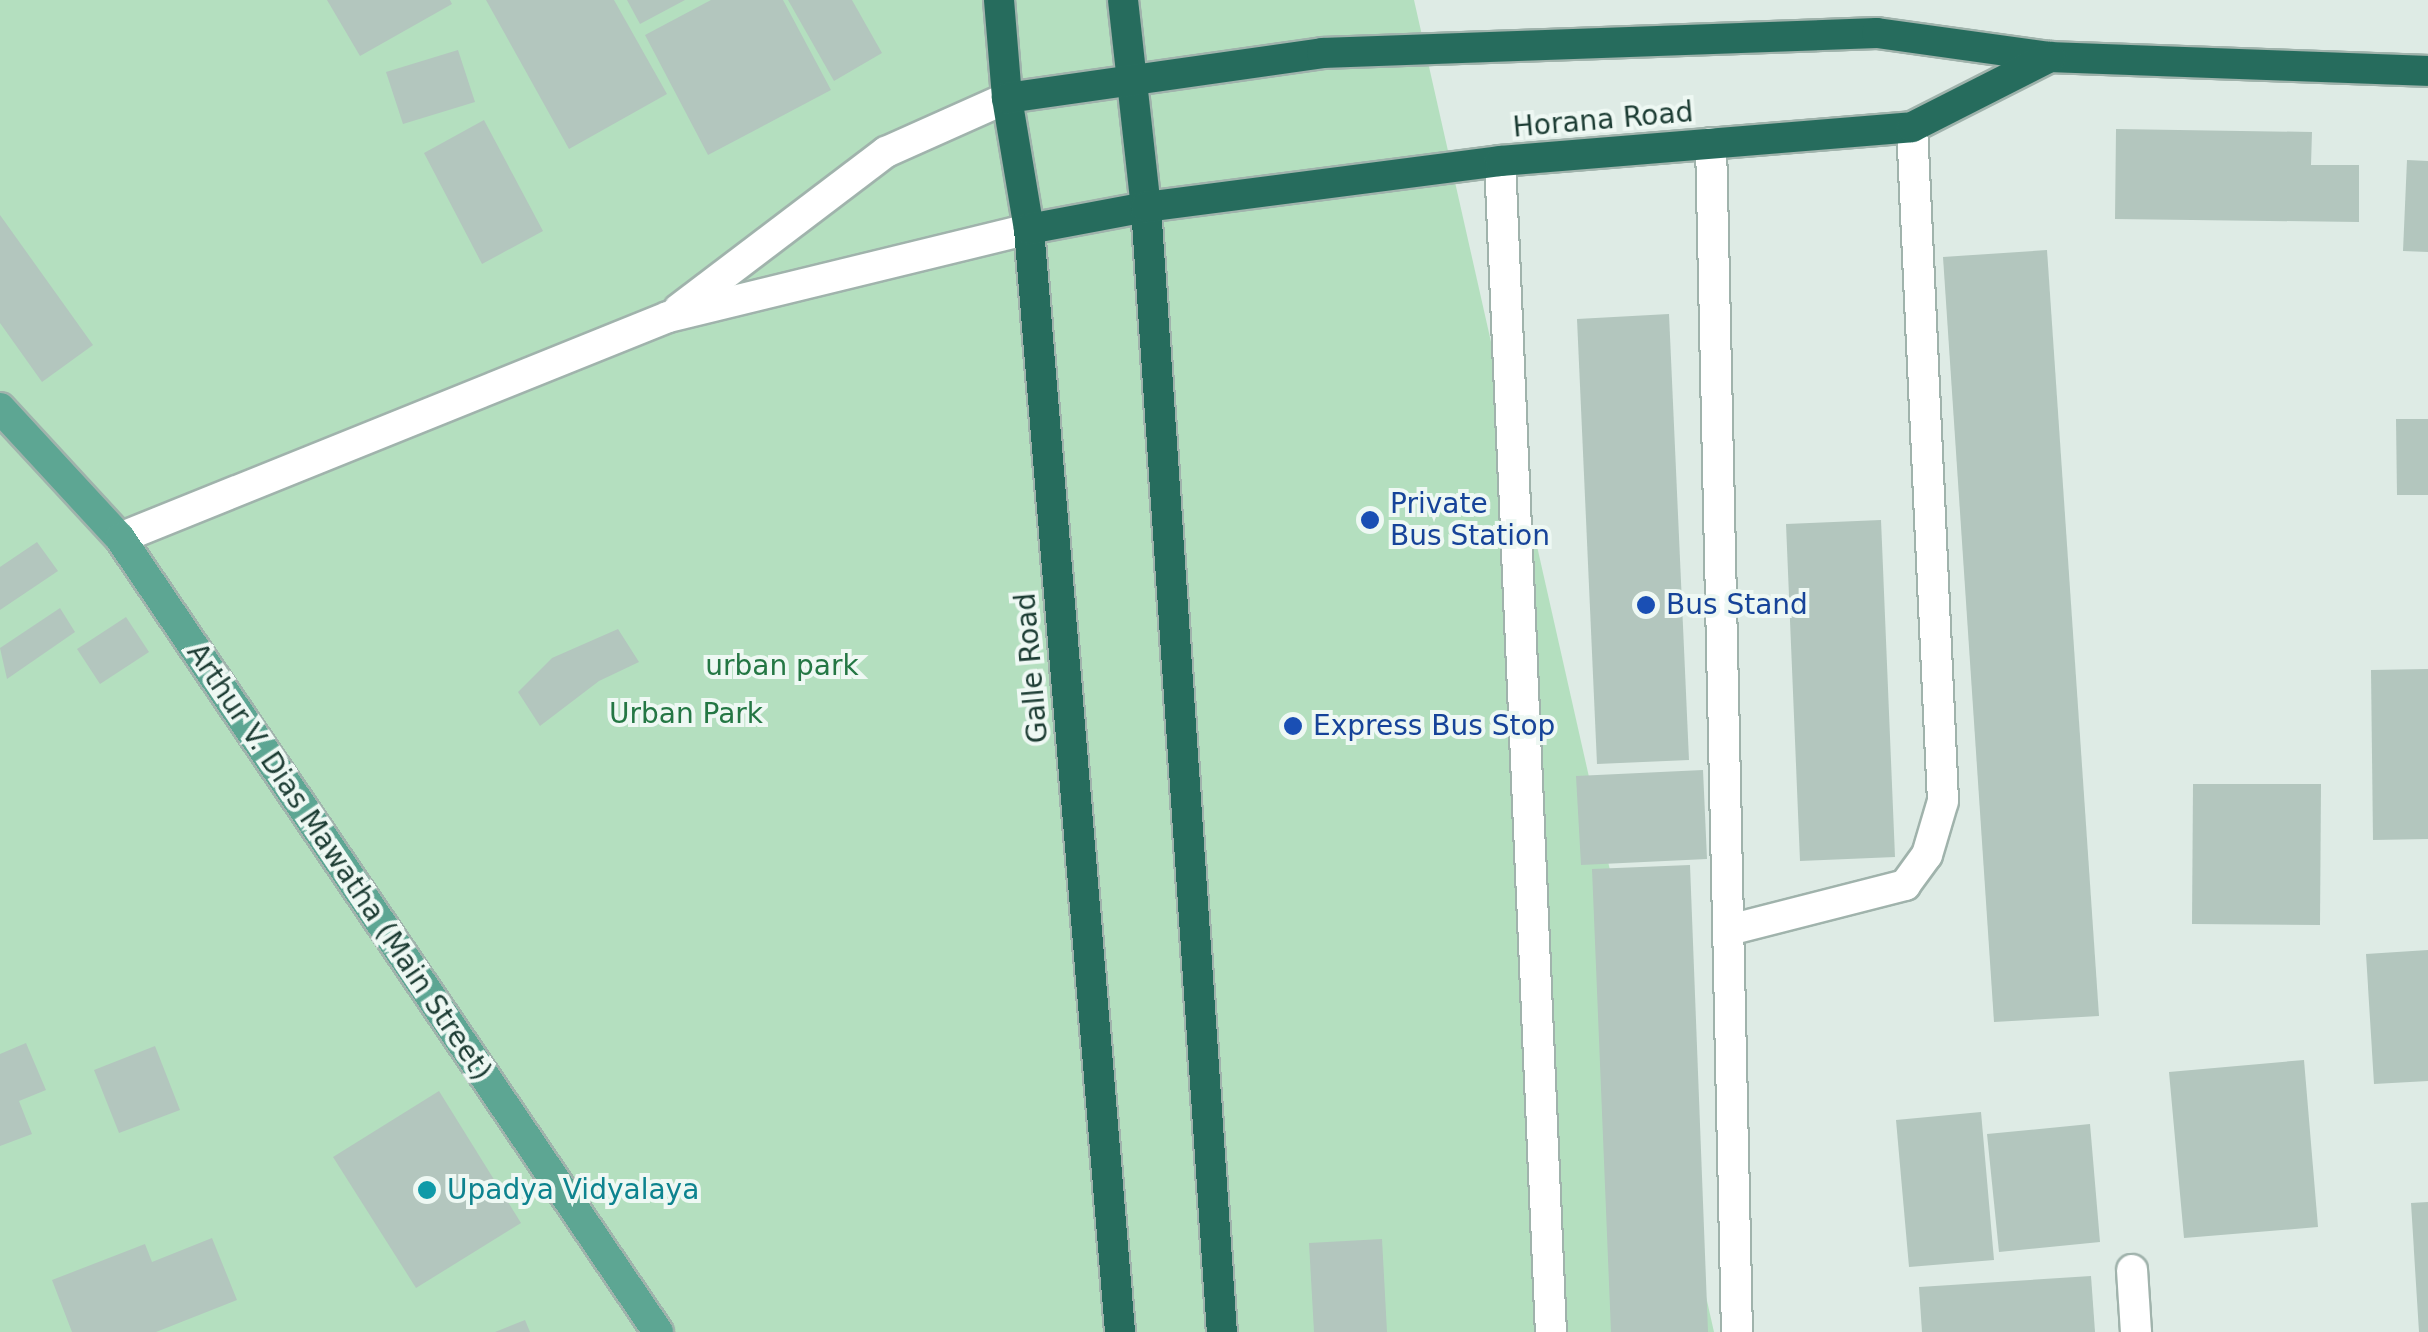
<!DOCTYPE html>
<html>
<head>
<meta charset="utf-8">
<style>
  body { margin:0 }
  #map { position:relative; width:2428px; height:1332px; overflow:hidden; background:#deebe5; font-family:"DejaVu Sans",sans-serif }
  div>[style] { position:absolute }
  .green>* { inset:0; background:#b4dfbf }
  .building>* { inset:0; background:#b3c6be }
  .roads { filter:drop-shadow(2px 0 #a0b3ac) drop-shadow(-2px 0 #a0b3ac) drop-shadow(0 2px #a0b3ac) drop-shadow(0 -2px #a0b3ac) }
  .lane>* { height:30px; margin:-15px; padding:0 15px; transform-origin:15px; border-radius:15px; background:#fff }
  .street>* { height:30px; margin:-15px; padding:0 15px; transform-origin:15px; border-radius:15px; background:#fff }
  .secondary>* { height:30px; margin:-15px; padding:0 15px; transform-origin:15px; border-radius:15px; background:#fff }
  .primary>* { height:30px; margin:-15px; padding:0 15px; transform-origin:15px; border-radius:15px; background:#5da693 }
  .highway>* { height:30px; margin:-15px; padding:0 15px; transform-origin:15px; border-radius:15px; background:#266c5d }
  .dots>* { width:28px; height:28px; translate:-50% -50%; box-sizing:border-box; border:5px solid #eef8f3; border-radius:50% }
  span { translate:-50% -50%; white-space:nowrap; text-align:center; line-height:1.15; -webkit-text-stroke:8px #eef8f3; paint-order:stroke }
  .street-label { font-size:28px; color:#1d3d34 }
  .transit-label { font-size:28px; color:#164399 }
  .left { translate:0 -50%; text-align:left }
  .park-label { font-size:28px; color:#247744 }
  .culture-label { font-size:28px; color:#0d838f }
</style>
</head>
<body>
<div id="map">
  <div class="green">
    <div style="clip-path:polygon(0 0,1414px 0,1714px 1332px,0 1332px)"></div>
  </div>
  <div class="building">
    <div style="clip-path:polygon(327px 0,450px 0,452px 4px,360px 56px)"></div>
    <div style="clip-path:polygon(486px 0,614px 0,667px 94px,569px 149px)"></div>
    <div style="clip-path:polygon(627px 0,685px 0,640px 24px)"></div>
    <div style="clip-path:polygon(711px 0,783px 0,831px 90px,708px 155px,645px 35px)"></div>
    <div style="clip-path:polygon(788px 0,852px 0,882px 53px,834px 81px)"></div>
    <div style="clip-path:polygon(458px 50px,475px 102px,403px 124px,386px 72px)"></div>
    <div style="clip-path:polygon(484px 120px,543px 231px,482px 264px,424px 153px)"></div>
    <div style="clip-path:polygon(2116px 129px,2312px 132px,2311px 165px,2359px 165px,2359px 222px,2115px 219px)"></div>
    <div style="clip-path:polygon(2407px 160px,2428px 161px,2428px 252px,2403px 251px)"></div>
    <div style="clip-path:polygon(0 215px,93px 345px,42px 382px,0 323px)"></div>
    <div style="clip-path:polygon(2047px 250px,2099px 1016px,1994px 1022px,1943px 257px)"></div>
    <div style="clip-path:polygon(1669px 314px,1689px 760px,1597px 764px,1577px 319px)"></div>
    <div style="clip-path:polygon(2396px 419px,2428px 419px,2428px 495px,2397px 495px)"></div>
    <div style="clip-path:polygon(1881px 520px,1895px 857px,1800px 861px,1786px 524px)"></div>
    <div style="clip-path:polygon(37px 542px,58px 571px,0 610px,0 567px)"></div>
    <div style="clip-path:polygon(60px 608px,75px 632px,7px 679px,0 648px)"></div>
    <div style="clip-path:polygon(126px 617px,149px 652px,100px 684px,77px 649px)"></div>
    <div style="clip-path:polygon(618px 629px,639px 662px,599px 681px,540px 726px,518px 692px,552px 658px)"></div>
    <div style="clip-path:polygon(2428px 669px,2428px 839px,2373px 840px,2371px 670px)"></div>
    <div style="clip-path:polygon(1703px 770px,1707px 859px,1581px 865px,1576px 776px)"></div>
    <div style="clip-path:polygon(2193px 784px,2321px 784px,2320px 925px,2192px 924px)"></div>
    <div style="clip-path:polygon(1690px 865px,1708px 1332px,1611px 1332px,1592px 869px)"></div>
    <div style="clip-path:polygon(2428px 950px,2428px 1081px,2374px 1084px,2366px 954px)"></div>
    <div style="clip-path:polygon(26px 1043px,46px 1090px,19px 1101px,32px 1134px,0 1146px,0 1054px)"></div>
    <div style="clip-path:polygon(155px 1046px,180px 1110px,119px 1133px,94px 1070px)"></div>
    <div style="clip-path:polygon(2304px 1060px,2318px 1227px,2184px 1238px,2169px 1072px)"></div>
    <div style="clip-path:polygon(439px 1091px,521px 1223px,416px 1288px,333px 1157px)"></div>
    <div style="clip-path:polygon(1981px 1112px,1994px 1260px,1909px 1267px,1896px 1120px)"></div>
    <div style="clip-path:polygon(2090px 1124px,2100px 1242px,1999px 1252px,1987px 1134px)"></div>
    <div style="clip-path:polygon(2428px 1202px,2428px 1332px,2419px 1332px,2411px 1203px)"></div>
    <div style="clip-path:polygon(212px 1238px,237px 1300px,156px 1332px,72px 1332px,52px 1280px,145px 1244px,152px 1262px)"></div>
    <div style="clip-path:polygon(1382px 1239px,1387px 1332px,1314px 1332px,1309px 1243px)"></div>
    <div style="clip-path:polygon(2091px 1276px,2095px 1332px,1922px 1332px,1919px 1287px)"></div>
    <div style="clip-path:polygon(525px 1320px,530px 1332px,495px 1332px)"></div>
  </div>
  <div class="roads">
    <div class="lane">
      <div style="left:1711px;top:143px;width:1189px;rotate:88.75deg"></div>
      <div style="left:1500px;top:161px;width:1172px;rotate:87.51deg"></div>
      <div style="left:1729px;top:930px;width:182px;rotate:-14.3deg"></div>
      <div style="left:1905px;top:885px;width:37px;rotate:-54deg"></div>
      <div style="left:1927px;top:855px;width:56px;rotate:-73.5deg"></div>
      <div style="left:1943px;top:801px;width:675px;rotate:-92.63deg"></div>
    </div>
    <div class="street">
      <div style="left:2132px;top:1270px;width:62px;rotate:86.3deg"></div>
    </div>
    <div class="secondary">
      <div style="left:679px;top:309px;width:260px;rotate:-37.2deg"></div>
      <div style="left:886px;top:152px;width:133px;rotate:-24.1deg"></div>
      <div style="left:120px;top:538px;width:591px;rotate:-21.96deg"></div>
      <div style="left:668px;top:317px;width:372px;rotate:-13.7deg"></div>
    </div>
    <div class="primary">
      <div style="left:0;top:408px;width:177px;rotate:47.3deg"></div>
      <div style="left:120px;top:538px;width:959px;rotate:55.88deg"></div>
    </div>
    <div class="highway">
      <div style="left:999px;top:0;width:98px;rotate:85.3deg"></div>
      <div style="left:1007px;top:98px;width:133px;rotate:80.5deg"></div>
      <div style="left:1029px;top:229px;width:1107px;rotate:85.28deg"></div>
      <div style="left:1123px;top:0;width:208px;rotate:83.7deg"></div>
      <div style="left:1146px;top:207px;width:1128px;rotate:86.14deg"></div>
      <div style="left:1007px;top:98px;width:318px;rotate:-8.1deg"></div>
      <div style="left:1322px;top:53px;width:555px;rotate:-2.06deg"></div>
      <div style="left:1877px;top:33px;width:175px;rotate:7.9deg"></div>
      <div style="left:2050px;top:57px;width:378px;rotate:2.1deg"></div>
      <div style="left:1029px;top:229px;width:119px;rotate:-10.6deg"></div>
      <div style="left:1146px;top:207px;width:357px;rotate:-7.4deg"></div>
      <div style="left:1500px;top:161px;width:413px;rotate:-4.7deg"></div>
      <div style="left:1912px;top:127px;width:155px;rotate:-26.9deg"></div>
    </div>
  </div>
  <div class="dots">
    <div style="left:1370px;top:520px;background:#1a4fb4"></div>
    <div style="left:1646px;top:605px;background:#1a4fb4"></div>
    <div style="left:1293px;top:726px;background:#1a4fb4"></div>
    <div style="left:427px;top:1190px;background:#0f9aa8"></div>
  </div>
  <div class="street-label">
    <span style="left:1603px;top:120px;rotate:-5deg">Horana Road</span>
    <span style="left:1032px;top:668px;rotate:-95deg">Galle Road</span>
    <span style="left:339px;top:862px;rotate:56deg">Arthur V. Dias Mawatha (Main Street)</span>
  </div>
  <div class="transit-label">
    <span class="left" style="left:1390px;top:520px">Private<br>Bus Station</span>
    <span class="left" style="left:1666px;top:605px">Bus Stand</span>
    <span class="left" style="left:1313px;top:726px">Express Bus Stop</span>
  </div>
  <div class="park-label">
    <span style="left:782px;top:666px">urban park</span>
    <span style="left:686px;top:714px">Urban Park</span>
  </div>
  <div class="culture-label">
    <span class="left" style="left:447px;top:1190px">Upadya Vidyalaya</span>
  </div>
</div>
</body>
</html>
